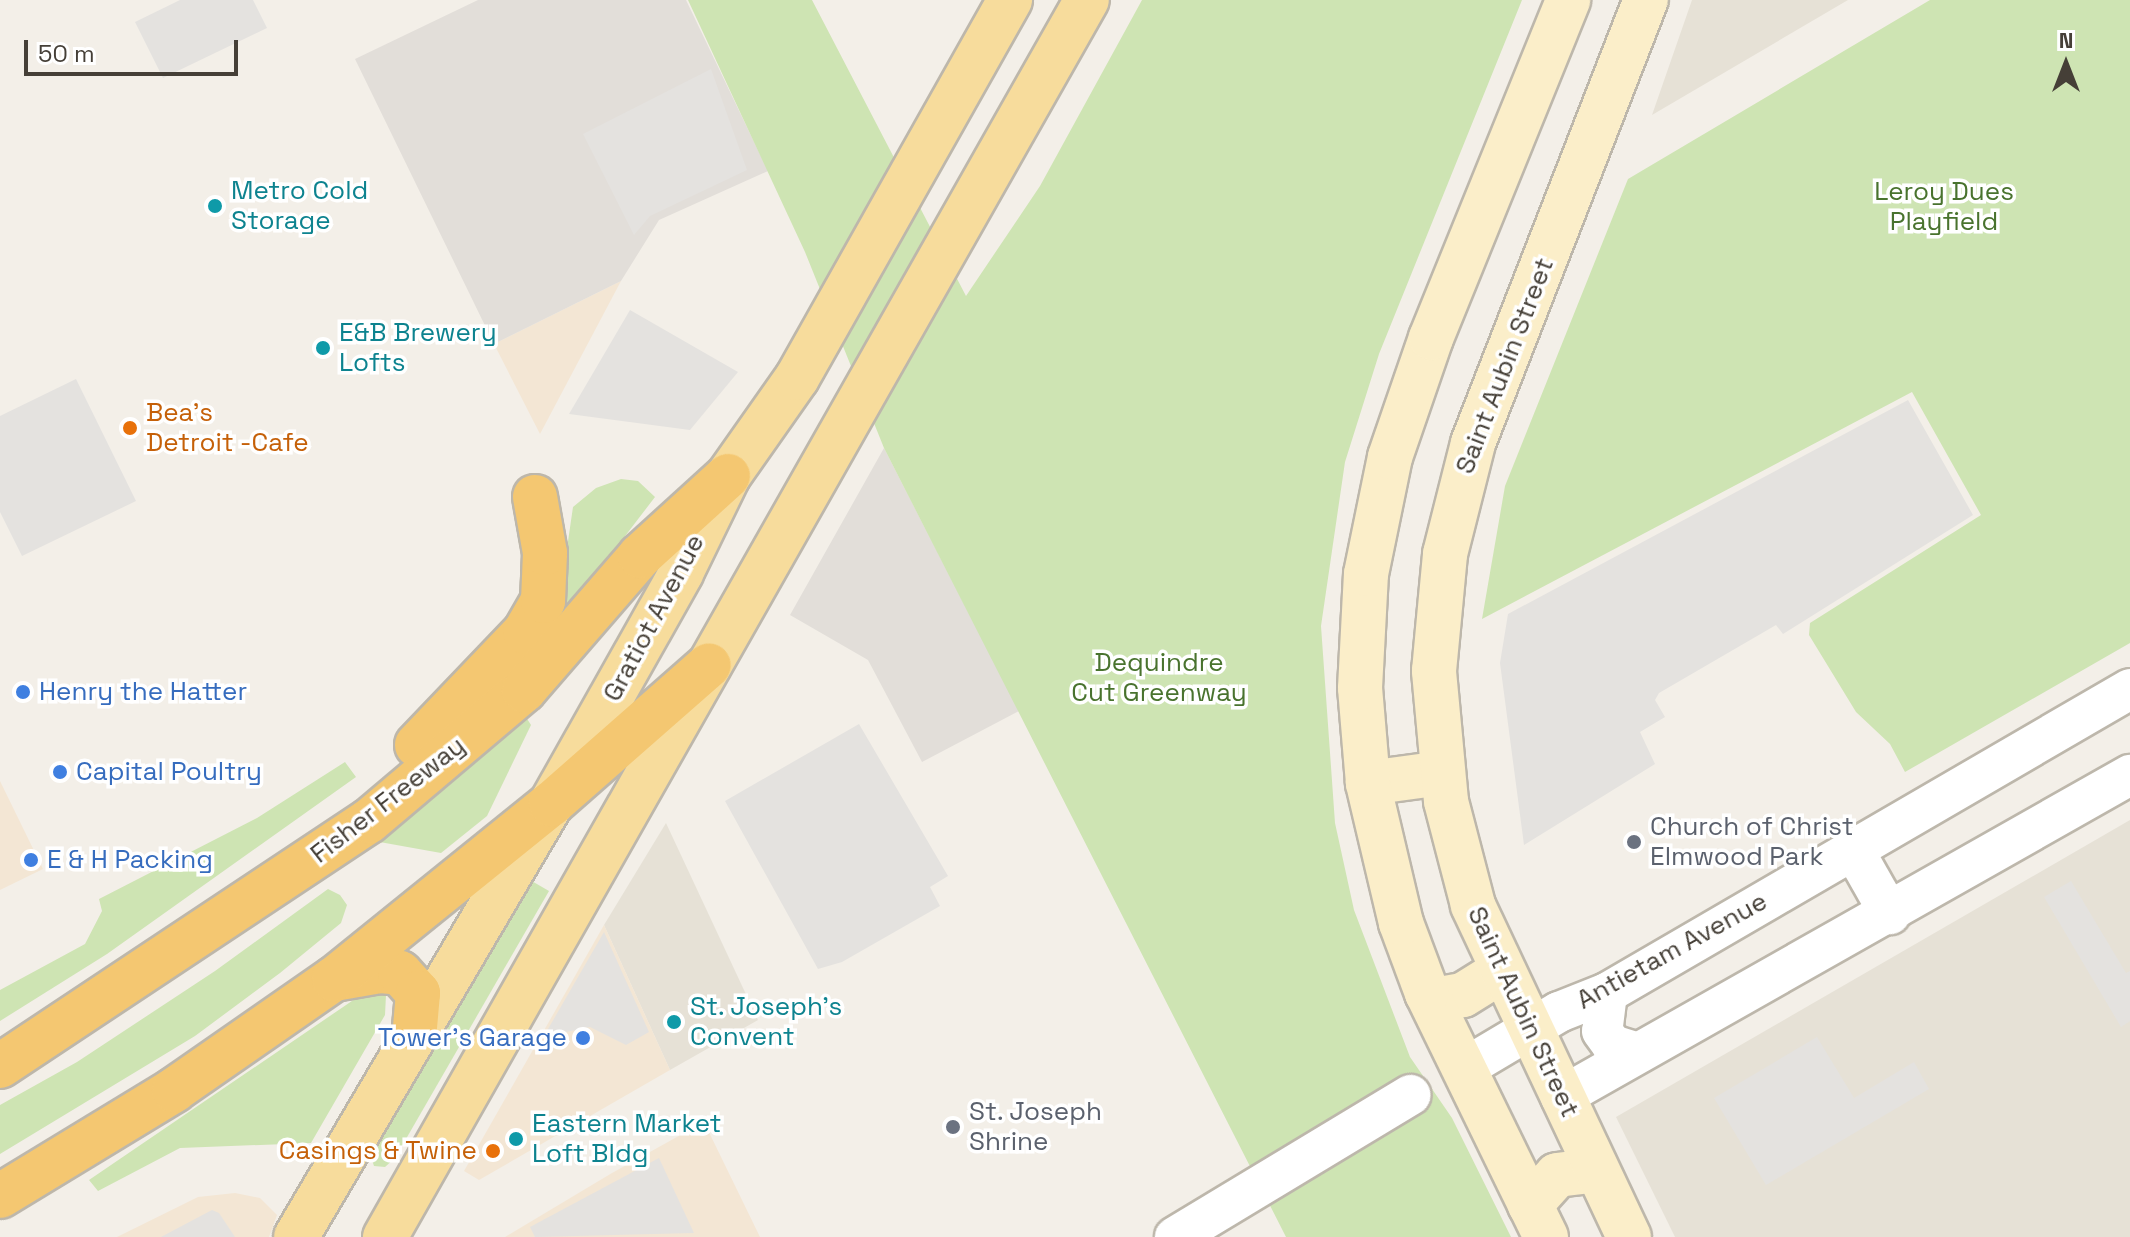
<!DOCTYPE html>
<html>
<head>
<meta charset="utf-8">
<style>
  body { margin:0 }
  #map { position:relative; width:2130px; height:1237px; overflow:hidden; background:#f3efe8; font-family:"Space Grotesk",sans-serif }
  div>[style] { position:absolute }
  .residential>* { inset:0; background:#e6e1d6 }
  .commercial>* { inset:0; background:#f3e6d4 }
  .industrial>* { inset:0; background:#e2ded9 }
  .green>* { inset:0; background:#cee4b3 }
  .parking>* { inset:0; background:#e4e2df }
  .roads { filter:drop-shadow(2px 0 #bdb7ab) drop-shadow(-2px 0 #bdb7ab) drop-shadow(0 2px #bdb7ab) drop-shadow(0 -2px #bdb7ab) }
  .tertiary>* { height:40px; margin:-20px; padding:0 20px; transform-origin:20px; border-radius:20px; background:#fff }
  .secondary>* { height:44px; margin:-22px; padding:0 22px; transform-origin:22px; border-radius:22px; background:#fbeec9 }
  .primary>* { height:44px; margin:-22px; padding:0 22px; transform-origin:22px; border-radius:22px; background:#f7dc9c }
  .motorway>* { height:44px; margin:-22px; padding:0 22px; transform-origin:22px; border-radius:22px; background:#f4c771 }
  .dots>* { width:22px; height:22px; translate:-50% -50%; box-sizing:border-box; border:4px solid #fff; border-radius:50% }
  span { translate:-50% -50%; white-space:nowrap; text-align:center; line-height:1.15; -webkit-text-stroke:7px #fff; paint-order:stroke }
  .culture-label { font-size:26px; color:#0d838f }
  .left { translate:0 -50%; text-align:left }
  .park-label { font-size:26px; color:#49732e }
  .street-label { font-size:26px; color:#453f37 }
  .food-label { font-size:26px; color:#c56008 }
  .right { translate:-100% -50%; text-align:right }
  .shop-label { font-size:26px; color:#366cbe }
  .worship-label { font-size:26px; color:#5b616d }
  .north { position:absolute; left:2026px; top:24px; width:80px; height:80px; -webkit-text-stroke:6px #fff; paint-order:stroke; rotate:0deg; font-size:22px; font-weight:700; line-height:32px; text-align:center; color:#453f37 }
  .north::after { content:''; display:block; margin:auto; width:28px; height:36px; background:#453f37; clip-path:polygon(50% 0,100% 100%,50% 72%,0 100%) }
  .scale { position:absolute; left:24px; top:40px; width:214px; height:36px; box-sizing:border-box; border:4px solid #453f37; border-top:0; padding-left:10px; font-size:24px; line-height:28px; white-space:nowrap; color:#453f37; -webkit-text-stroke:6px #fff; paint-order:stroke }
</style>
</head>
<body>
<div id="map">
  <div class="residential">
    <div style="clip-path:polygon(1692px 0,1848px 0,1652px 115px)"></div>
    <div style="clip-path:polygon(2130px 820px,2130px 1237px,1675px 1237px,1616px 1117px)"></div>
    <div style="clip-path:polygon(666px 823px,758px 1020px,670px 1070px,604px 925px)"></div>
  </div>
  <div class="commercial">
    <div style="clip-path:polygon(621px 281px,540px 434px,494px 344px)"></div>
    <div style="clip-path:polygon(0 781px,43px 869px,0 890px)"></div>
    <div style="clip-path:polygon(604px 925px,670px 1070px,479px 1180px,464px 1171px)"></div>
    <div style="clip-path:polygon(704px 1122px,760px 1237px,505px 1237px,612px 1173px)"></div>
    <div style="clip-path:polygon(235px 1193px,260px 1198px,277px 1215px,269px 1237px,117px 1237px,198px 1197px)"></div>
  </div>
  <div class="industrial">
    <div style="clip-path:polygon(478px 0,686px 0,768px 171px,659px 220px,621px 281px,494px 344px,355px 59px)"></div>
    <div style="clip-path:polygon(884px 448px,1019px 711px,922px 762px,868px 660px,790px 615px)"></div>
  </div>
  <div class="green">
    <div style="clip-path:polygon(688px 0,812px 0,966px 296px,1040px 186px,1142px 0,1522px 0,1379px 354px,1345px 462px,1321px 626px,1335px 823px,1354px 910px,1410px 1057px,1452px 1118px,1511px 1237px,1286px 1237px,884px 448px,805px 252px)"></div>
    <div style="clip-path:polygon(1930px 0,2130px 0,2130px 643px,1905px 772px,1890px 744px,1856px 712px,1809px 635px,1810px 623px,1981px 515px,1912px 392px,1482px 619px,1505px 486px,1628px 179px)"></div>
    <div style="clip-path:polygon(621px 479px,638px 481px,655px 497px,563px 617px,537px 630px,566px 555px,573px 507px,596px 488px)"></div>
    <div style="clip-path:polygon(524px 714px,531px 725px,487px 816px,441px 853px,374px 841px)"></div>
    <div style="clip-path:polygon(345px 762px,356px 777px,107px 954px,0 1021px,0 990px,85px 944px,102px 911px,99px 899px,257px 818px)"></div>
    <div style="clip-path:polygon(530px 880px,549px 891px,395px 1158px,385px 1167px,374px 1166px,370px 1154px)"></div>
    <div style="clip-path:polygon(328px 889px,340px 895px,347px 905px,341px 923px,280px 973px,195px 1036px,0 1154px,0 1105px,77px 1062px,215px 971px)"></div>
    <div style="clip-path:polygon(371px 988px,386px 995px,385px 1015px,311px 1143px,180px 1148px,98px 1191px,89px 1180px)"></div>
  </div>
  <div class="parking">
    <div style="clip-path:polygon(180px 0,253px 0,267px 28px,163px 78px,135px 22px)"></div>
    <div style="clip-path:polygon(711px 69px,747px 170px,650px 216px,634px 235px,583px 134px)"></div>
    <div style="clip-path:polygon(630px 310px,738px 372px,690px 430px,569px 414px)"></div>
    <div style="clip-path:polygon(76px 379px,136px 501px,22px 556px,0 512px,0 416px)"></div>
    <div style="clip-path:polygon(1908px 400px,1973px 515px,1783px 634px,1776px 625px,1659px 693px,1655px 700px,1665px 717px,1640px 732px,1655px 764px,1524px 845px,1500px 663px,1508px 614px)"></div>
    <div style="clip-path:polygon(859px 724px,948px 876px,930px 887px,940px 906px,842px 962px,818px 969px,725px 801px)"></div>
    <div style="clip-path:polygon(2071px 881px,2126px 973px,2130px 971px,2130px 1021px,2121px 1027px,2044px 897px)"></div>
    <div style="clip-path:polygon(604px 932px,649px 1032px,626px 1045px,590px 1027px,566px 1032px,558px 1044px,544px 1036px)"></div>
    <div style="clip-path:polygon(1817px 1037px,1854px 1098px,1914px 1062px,1929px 1089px,1766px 1185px,1714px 1098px)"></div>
    <div style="clip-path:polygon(659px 1158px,694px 1233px,535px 1237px,530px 1227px)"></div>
    <div style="clip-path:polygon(212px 1210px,219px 1213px,235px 1237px,161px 1237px)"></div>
  </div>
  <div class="roads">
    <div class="tertiary">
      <div style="left:1853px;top:849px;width:75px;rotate:60.4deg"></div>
      <div style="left:1607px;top:993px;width:38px;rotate:97deg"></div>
      <div style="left:1602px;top:1031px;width:17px;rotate:54deg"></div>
      <div style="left:1612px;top:1045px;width:27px;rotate:17deg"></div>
      <div style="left:1463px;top:1069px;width:112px;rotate:-30.7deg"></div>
      <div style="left:1559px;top:1012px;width:52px;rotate:-21.6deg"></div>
      <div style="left:1607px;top:993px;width:605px;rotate:-30.17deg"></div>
      <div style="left:1561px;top:1097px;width:654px;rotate:-29.51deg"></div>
      <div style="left:1175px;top:1237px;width:275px;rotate:-31.1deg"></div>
    </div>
    <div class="secondary">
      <div style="left:1368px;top:783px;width:75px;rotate:-7.7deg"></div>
      <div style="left:1427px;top:993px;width:14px;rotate:25deg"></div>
      <div style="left:1440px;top:999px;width:23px;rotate:-10deg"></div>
      <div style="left:1463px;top:995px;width:44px;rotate:-31.9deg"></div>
      <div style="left:1530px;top:1205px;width:40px;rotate:-48deg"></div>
      <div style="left:1557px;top:1175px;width:40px;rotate:-7.1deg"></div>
      <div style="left:1546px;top:1237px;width:271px;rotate:-116deg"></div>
      <div style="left:1427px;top:993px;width:75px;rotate:-110.4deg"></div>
      <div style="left:1401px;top:923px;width:144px;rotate:-103.3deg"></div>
      <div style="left:1368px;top:783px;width:95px;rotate:-94.8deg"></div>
      <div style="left:1360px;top:688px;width:114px;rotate:-87deg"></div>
      <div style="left:1366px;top:574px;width:119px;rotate:-78.4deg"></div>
      <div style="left:1390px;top:457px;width:126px;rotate:-71deg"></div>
      <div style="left:1431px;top:338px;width:365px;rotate:-67.9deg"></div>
      <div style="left:1629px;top:1237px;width:367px;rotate:-115.2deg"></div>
      <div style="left:1473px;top:905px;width:107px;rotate:-104.6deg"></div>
      <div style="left:1446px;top:801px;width:131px;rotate:-95.3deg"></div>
      <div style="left:1434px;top:671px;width:118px;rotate:-84.6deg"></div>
      <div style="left:1445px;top:554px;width:114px;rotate:-75.8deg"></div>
      <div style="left:1473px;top:443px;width:476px;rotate:-68.7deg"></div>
    </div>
    <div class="primary">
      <div style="left:296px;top:1237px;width:503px;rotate:-59.51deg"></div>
      <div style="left:551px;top:804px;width:265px;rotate:-60.6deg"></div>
      <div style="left:681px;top:573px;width:108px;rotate:-64.1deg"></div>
      <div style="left:728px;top:476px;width:120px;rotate:-54.9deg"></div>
      <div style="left:797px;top:378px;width:434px;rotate:-60.6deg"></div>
      <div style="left:385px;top:1237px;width:1422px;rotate:-60.43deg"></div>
    </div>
    <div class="motorway">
      <div style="left:417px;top:745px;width:156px;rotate:-46.3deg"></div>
      <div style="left:525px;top:632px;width:36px;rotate:-60deg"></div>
      <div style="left:543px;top:601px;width:48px;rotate:-87.6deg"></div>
      <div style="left:545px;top:553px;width:57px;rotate:-100.1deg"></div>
      <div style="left:334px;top:979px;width:48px;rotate:-9.7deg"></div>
      <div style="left:381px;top:971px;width:19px;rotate:6deg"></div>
      <div style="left:400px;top:973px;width:27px;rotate:48deg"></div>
      <div style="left:418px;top:993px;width:35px;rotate:95deg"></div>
      <div style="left:0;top:1066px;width:443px;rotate:-33.6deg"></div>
      <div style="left:369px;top:821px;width:203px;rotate:-40.2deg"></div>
      <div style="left:524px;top:690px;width:177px;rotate:-49.1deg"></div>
      <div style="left:640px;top:556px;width:119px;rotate:-42.3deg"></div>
      <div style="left:0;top:1196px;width:204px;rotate:-31.3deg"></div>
      <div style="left:174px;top:1090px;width:195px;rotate:-34.8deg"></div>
      <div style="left:334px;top:979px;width:279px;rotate:-38.9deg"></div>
      <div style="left:551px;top:804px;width:210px;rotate:-41.3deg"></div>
    </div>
  </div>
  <div class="dots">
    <div style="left:215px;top:206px;background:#0f9aa8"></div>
    <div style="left:323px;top:348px;background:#0f9aa8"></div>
    <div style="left:130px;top:428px;background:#e8710a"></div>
    <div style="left:23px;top:692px;background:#3f7fe0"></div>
    <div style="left:60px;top:772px;background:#3f7fe0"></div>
    <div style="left:1634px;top:842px;background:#6b7280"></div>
    <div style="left:31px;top:860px;background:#3f7fe0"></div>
    <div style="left:674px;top:1022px;background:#0f9aa8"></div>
    <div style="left:583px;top:1038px;background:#3f7fe0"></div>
    <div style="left:953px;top:1127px;background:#6b7280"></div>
    <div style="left:516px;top:1139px;background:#0f9aa8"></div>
    <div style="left:493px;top:1151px;background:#e8710a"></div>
  </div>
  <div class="culture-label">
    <span class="left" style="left:231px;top:206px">Metro Cold<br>Storage</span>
    <span class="left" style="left:339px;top:348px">E&amp;B Brewery<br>Lofts</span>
    <span class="left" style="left:690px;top:1022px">St. Joseph's<br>Convent</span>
    <span class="left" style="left:532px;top:1139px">Eastern Market<br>Loft Bldg</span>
  </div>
  <div class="park-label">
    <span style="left:1944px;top:207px">Leroy Dues<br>Playfield</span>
    <span style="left:1159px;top:678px">Dequindre<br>Cut Greenway</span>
  </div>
  <div class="street-label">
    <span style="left:1505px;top:366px;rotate:-69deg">Saint Aubin Street</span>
    <span style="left:654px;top:618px;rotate:-62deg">Gratiot Avenue</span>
    <span style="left:388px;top:800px;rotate:-38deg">Fisher Freeway</span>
    <span style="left:1672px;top:951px;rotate:-29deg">Antietam Avenue</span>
    <span style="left:1523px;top:1012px;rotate:65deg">Saint Aubin Street</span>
  </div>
  <div class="food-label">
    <span class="left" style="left:146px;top:428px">Bea’s<br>Detroit -Cafe</span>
    <span class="right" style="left:477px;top:1151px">Casings &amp; Twine</span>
  </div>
  <div class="shop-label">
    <span class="left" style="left:39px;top:692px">Henry the Hatter</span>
    <span class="left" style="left:76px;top:772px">Capital Poultry</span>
    <span class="left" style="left:47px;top:860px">E &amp; H Packing</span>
    <span class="right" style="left:567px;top:1038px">Tower's Garage</span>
  </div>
  <div class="worship-label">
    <span class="left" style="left:1650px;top:842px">Church of Christ<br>Elmwood Park</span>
    <span class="left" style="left:969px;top:1127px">St. Joseph<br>Shrine</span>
  </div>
  <div class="north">N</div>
  <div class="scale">50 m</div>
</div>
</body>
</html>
